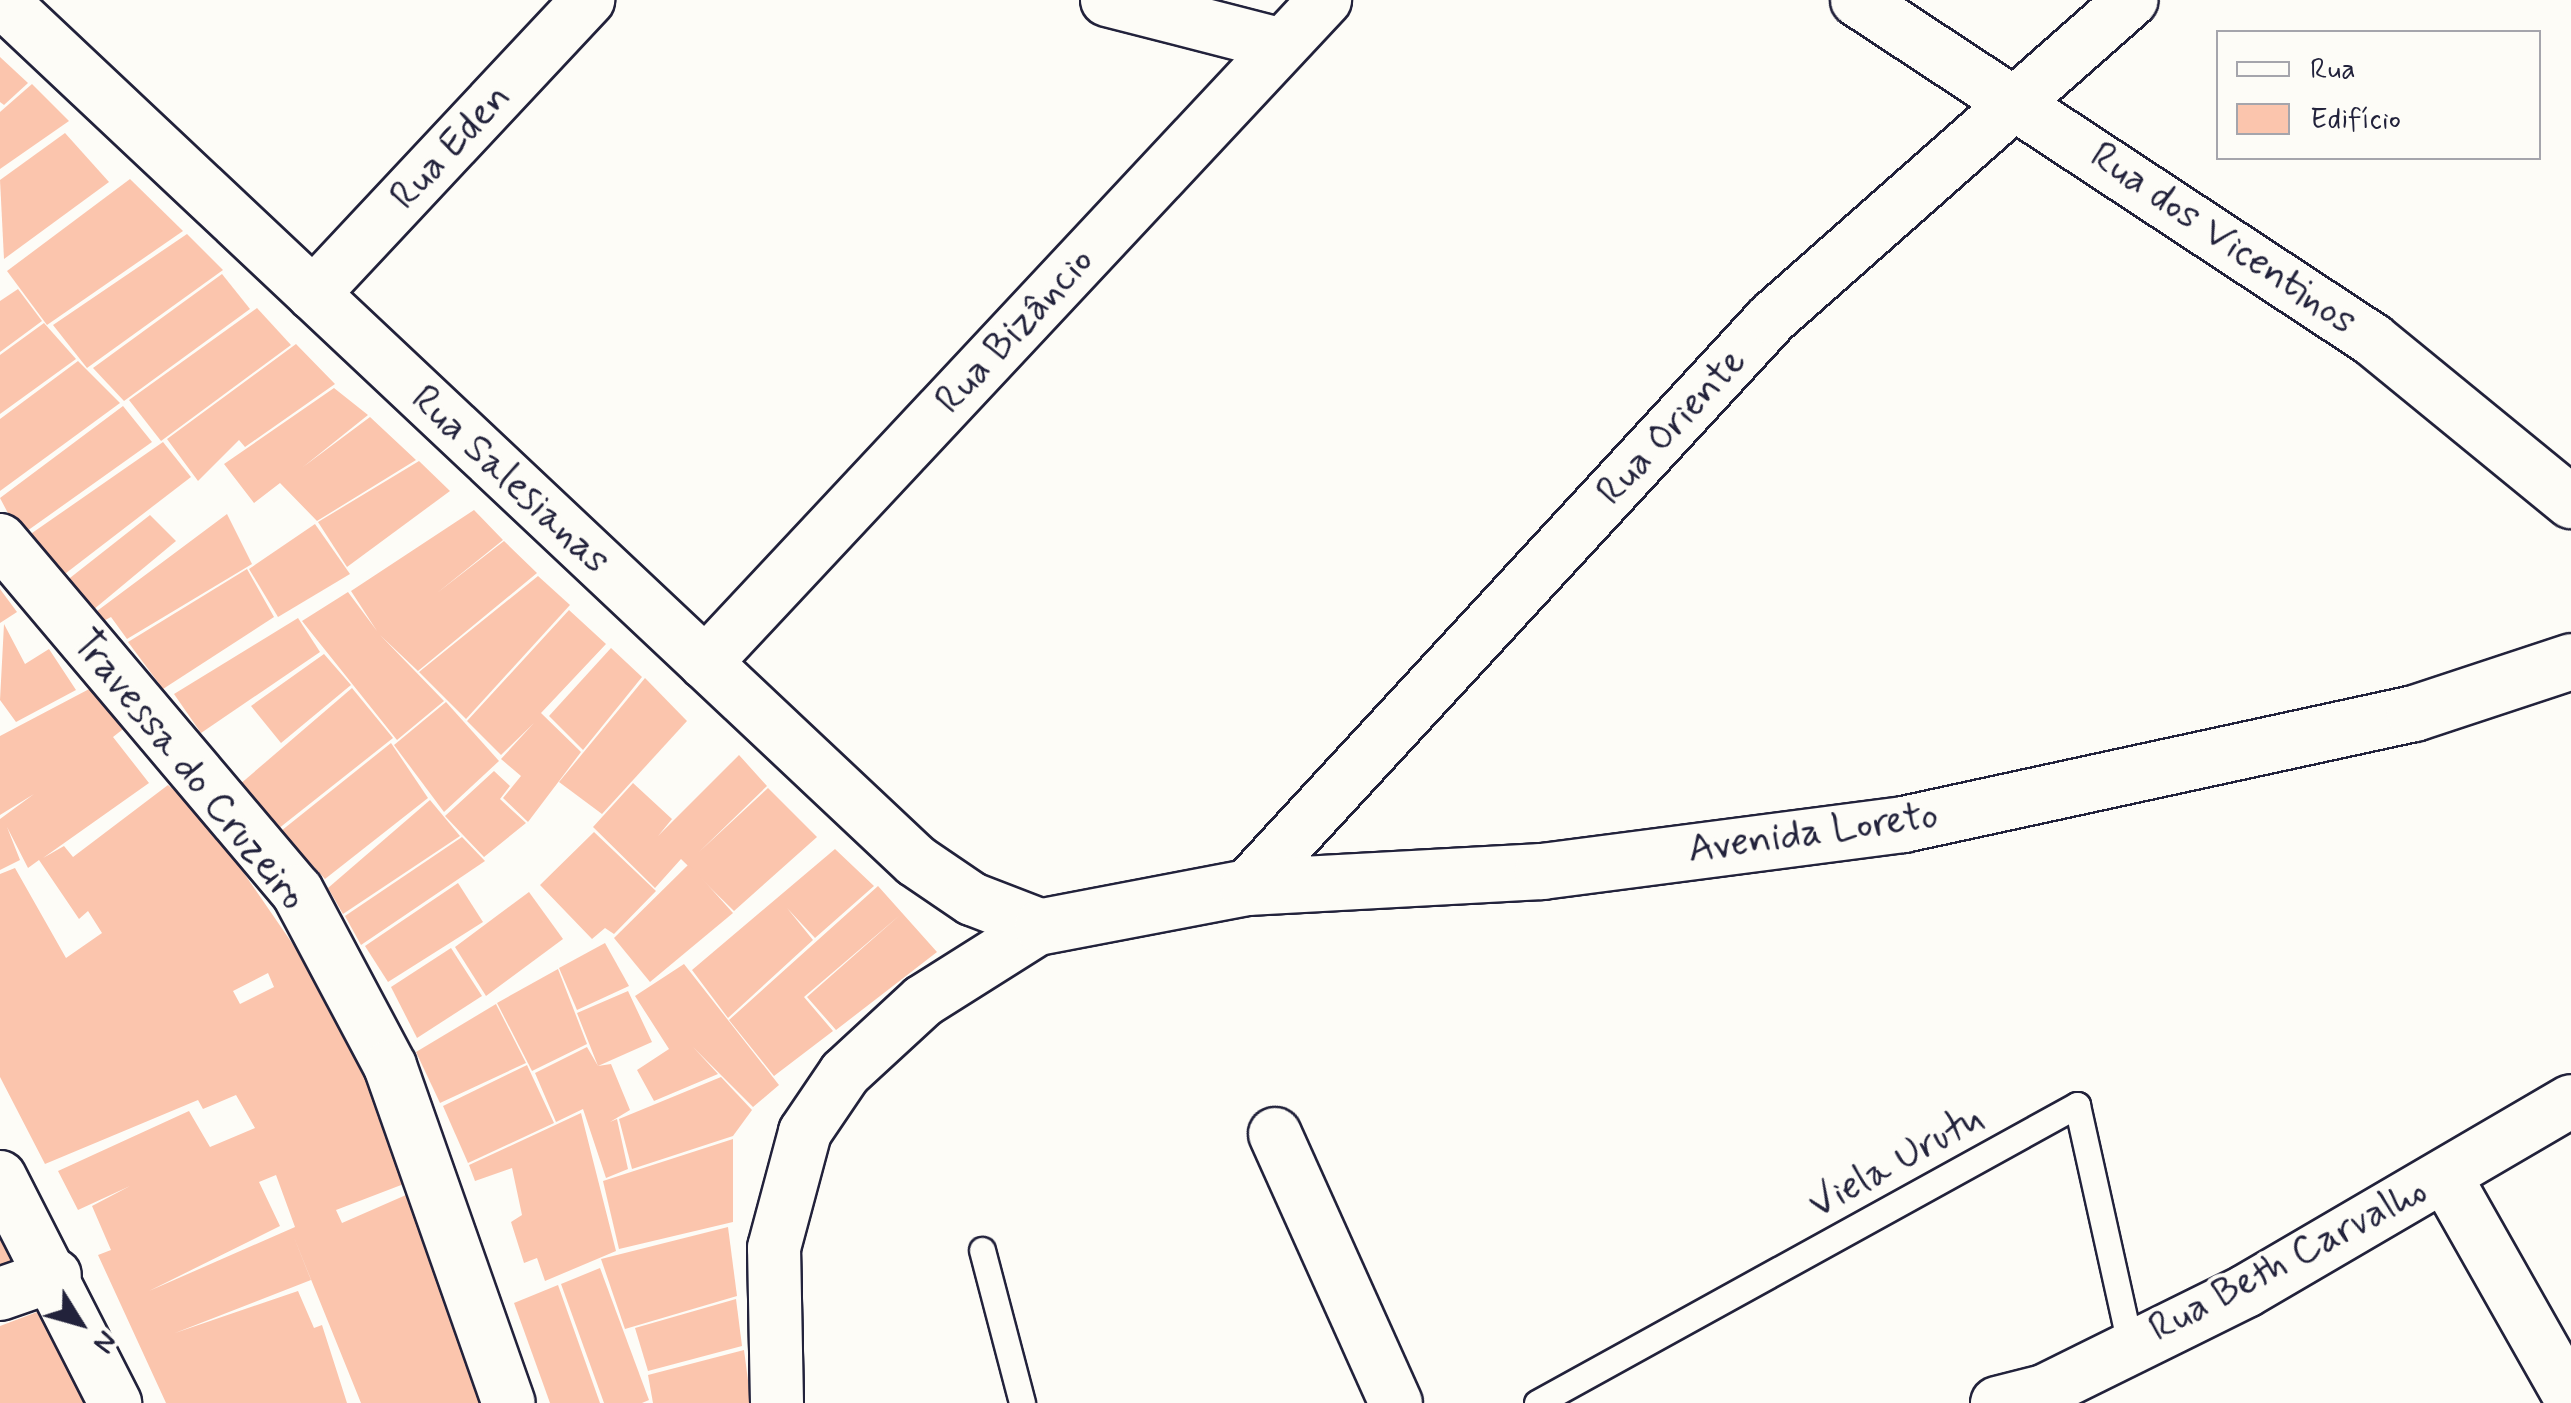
<!DOCTYPE html>
<html>
<head>
<meta charset="utf-8">
<style>
  body { margin:0 }
  #map { position:relative; width:2571px; height:1403px; overflow:hidden; background:#fdfcf7; font-family:Mynerve,sans-serif }
  div>[style] { position:absolute }
  .building>* { inset:0; background:#fbc5ad }
  .roads { filter:drop-shadow(2px 0 #22223b) drop-shadow(-2px 0 #22223b) drop-shadow(0 2px #22223b) drop-shadow(0 -2px #22223b) }
  .lane>* { height:25px; margin:-12.5px; padding:0 12.5px; transform-origin:12.5px; border-radius:12.5px; background:#fdfcf7 }
  .street>* { height:52px; margin:-26px; padding:0 26px; transform-origin:26px; border-radius:26px; background:#fdfcf7 }
  .secondary>* { height:55px; margin:-27.5px; padding:0 27.5px; transform-origin:27.5px; border-radius:27.5px; background:#fdfcf7 }
  span { translate:-50% -50%; white-space:nowrap; text-align:center; line-height:1.15; -webkit-text-stroke:8px #fdfcf7; paint-order:stroke }
  .street-label { font-size:40px; color:#22223b }
  .legend { position:absolute; left:2216px; top:30px; width:325px; height:130px; box-sizing:border-box; background:#fdfcf7; border:2px solid #a5a5ac; margin:0; padding:12px 18px; list-style:none; font-size:30px; color:#22223b }
  .legend li { display:flex; align-items:center; gap:20px; height:50px }
  .legend b { width:50px; border:2px solid #a5a5ac }
  .north { position:absolute; left:30px; top:1273px; width:100px; height:100px; -webkit-text-stroke:8px #fdfcf7; paint-order:stroke; rotate:127deg; font-size:28px; font-weight:700; line-height:40px; text-align:center; color:#22223b }
  .north::after { content:''; display:block; margin:auto; width:35px; height:45px; background:#22223b; clip-path:polygon(50% 0,100% 100%,50% 72%,0 100%) }
</style>
</head>
<body>
<div id="map">
  <div class="building">
    <div style="clip-path:polygon(0 57px,28px 83px,4px 105px,0 102px)"></div>
    <div style="clip-path:polygon(32px 84px,69px 121px,0 169px,0 112px)"></div>
    <div style="clip-path:polygon(65px 133px,109px 182px,4px 259px,0 180px)"></div>
    <div style="clip-path:polygon(130px 179px,183px 231px,47px 325px,7px 271px)"></div>
    <div style="clip-path:polygon(187px 234px,223px 270px,87px 368px,53px 325px)"></div>
    <div style="clip-path:polygon(222px 274px,250px 309px,124px 401px,93px 368px)"></div>
    <div style="clip-path:polygon(18px 289px,42px 321px,0 352px,0 301px)"></div>
    <div style="clip-path:polygon(257px 308px,291px 345px,161px 441px,129px 400px)"></div>
    <div style="clip-path:polygon(44px 323px,76px 359px,0 414px,0 355px)"></div>
    <div style="clip-path:polygon(296px 344px,335px 384px,245px 447px,239px 440px,198px 481px,167px 439px)"></div>
    <div style="clip-path:polygon(78px 361px,120px 403px,0 491px,0 419px)"></div>
    <div style="clip-path:polygon(334px 388px,368px 415px,303px 467px,370px 417px,416px 460px,317px 521px,280px 483px,254px 503px,224px 464px)"></div>
    <div style="clip-path:polygon(123px 406px,152px 442px,20px 536px,0 498px)"></div>
    <div style="clip-path:polygon(163px 442px,191px 477px,57px 580px,22px 540px)"></div>
    <div style="clip-path:polygon(419px 461px,450px 491px,347px 567px,318px 522px)"></div>
    <div style="clip-path:polygon(474px 510px,503px 540px,437px 593px,504px 541px,537px 573px,418px 671px,380px 635px,444px 701px,397px 740px,302px 621px,348px 592px,377px 631px,351px 591px)"></div>
    <div style="clip-path:polygon(227px 514px,252px 564px,127px 639px,111px 617px,96px 625px,89px 617px)"></div>
    <div style="clip-path:polygon(150px 515px,176px 541px,87px 615px,61px 585px)"></div>
    <div style="clip-path:polygon(315px 524px,350px 574px,278px 617px,249px 569px)"></div>
    <div style="clip-path:polygon(247px 569px,274px 617px,163px 689px,128px 642px)"></div>
    <div style="clip-path:polygon(538px 576px,570px 605px,466px 719px,419px 672px)"></div>
    <div style="clip-path:polygon(0 589px,17px 612px,0 623px)"></div>
    <div style="clip-path:polygon(569px 610px,606px 644px,541px 713px,581px 752px,528px 822px,503px 798px,521px 776px,501px 759px,534px 723px,501px 755px,467px 721px)"></div>
    <div style="clip-path:polygon(298px 618px,320px 652px,201px 733px,174px 694px)"></div>
    <div style="clip-path:polygon(4px 624px,25px 664px,49px 649px,76px 690px,16px 722px,0 700px)"></div>
    <div style="clip-path:polygon(611px 648px,642px 677px,583px 750px,549px 716px)"></div>
    <div style="clip-path:polygon(324px 654px,351px 685px,281px 743px,251px 706px)"></div>
    <div style="clip-path:polygon(645px 678px,687px 721px,602px 814px,559px 782px)"></div>
    <div style="clip-path:polygon(evenodd,93px 687px,127px 726px,113px 737px,149px 783px,43px 858px,64px 846px,73px 857px,168px 785px,206px 818px,347px 1023px,409px 1182px,336px 1210px,342px 1223px,406px 1195px,497px 1403px,361px 1403px,293px 1235px,311px 1280px,175px 1333px,298px 1291px,314px 1328px,322px 1325px,347px 1403px,166px 1403px,98px 1255px,111px 1250px,92px 1206px,130px 1186px,78px 1210px,58px 1171px,189px 1111px,210px 1147px,255px 1128px,236px 1095px,203px 1109px,198px 1100px,45px 1164px,0 1077px,0 874px,15px 868px,66px 958px,102px 933px,88px 911px,79px 919px,39px 860px,28px 868px,7px 827px,20px 860px,0 870px,0 819px,34px 794px,0 815px,0 736px,93px 687px,268px 973px,274px 987px,240px 1004px,233px 991px,268px 973px,93px 687px,276px 1175px,295px 1227px,149px 1291px,280px 1226px,259px 1182px,276px 1175px)"></div>
    <div style="clip-path:polygon(352px 688px,393px 738px,278px 829px,239px 785px)"></div>
    <div style="clip-path:polygon(446px 702px,499px 761px,444px 812px,394px 745px)"></div>
    <div style="clip-path:polygon(391px 743px,428px 798px,325px 879px,281px 831px)"></div>
    <div style="clip-path:polygon(739px 755px,767px 786px,699px 852px,768px 788px,817px 837px,734px 911px,681px 859px,655px 888px,593px 827px,633px 783px,672px 819px,658px 836px)"></div>
    <div style="clip-path:polygon(494px 771px,510px 786px,500px 799px,526px 823px,484px 857px,445px 816px)"></div>
    <div style="clip-path:polygon(430px 800px,460px 836px,343px 914px,328px 888px)"></div>
    <div style="clip-path:polygon(594px 832px,656px 891px,614px 934px,605px 928px,592px 939px,540px 885px)"></div>
    <div style="clip-path:polygon(462px 837px,485px 861px,361px 945px,345px 916px)"></div>
    <div style="clip-path:polygon(835px 849px,874px 886px,815px 938px,787px 908px,813px 940px,728px 1018px,692px 970px)"></div>
    <div style="clip-path:polygon(689px 864px,733px 913px,650px 982px,614px 938px)"></div>
    <div style="clip-path:polygon(458px 883px,483px 922px,388px 982px,365px 946px)"></div>
    <div style="clip-path:polygon(878px 886px,937px 952px,836px 1030px,807px 997px,900px 915px,804px 997px,833px 1031px,774px 1076px,729px 1020px)"></div>
    <div style="clip-path:polygon(529px 892px,563px 939px,486px 996px,455px 947px)"></div>
    <div style="clip-path:polygon(605px 943px,629px 986px,577px 1010px,559px 968px)"></div>
    <div style="clip-path:polygon(451px 948px,482px 996px,417px 1038px,391px 987px)"></div>
    <div style="clip-path:polygon(684px 964px,779px 1085px,753px 1107px,693px 1047px,718px 1074px,654px 1101px,637px 1070px,669px 1049px,635px 996px)"></div>
    <div style="clip-path:polygon(558px 969px,587px 1044px,532px 1071px,497px 1003px)"></div>
    <div style="clip-path:polygon(628px 991px,652px 1042px,598px 1066px,611px 1064px,630px 1110px,610px 1122px,617px 1119px,628px 1169px,606px 1178px,583px 1109px,556px 1122px,535px 1073px,587px 1047px,598px 1066px,577px 1013px)"></div>
    <div style="clip-path:polygon(496px 1004px,526px 1063px,440px 1103px,416px 1052px)"></div>
    <div style="clip-path:polygon(527px 1065px,554px 1123px,468px 1163px,443px 1106px)"></div>
    <div style="clip-path:polygon(721px 1077px,752px 1110px,733px 1136px,632px 1169px,619px 1119px)"></div>
    <div style="clip-path:polygon(581px 1113px,616px 1251px,545px 1281px,537px 1258px,524px 1263px,511px 1222px,522px 1215px,512px 1168px,475px 1181px,469px 1165px)"></div>
    <div style="clip-path:polygon(733px 1139px,733px 1222px,619px 1249px,603px 1181px)"></div>
    <div style="clip-path:polygon(0 1225px,20px 1262px,0 1271px)"></div>
    <div style="clip-path:polygon(728px 1227px,737px 1296px,625px 1329px,601px 1259px)"></div>
    <div style="clip-path:polygon(600px 1268px,649px 1400px,642px 1403px,604px 1403px,561px 1284px)"></div>
    <div style="clip-path:polygon(558px 1285px,600px 1403px,550px 1403px,514px 1303px)"></div>
    <div style="clip-path:polygon(736px 1299px,742px 1346px,648px 1371px,635px 1328px)"></div>
    <div style="clip-path:polygon(53px 1306px,89px 1403px,0 1403px,0 1326px)"></div>
    <div style="clip-path:polygon(744px 1350px,751px 1403px,653px 1403px,648px 1375px)"></div>
  </div>
  <div class="roads">
    <div class="lane">
      <div style="left:982px;top:1250px;width:158px;rotate:75.3deg"></div>
      <div style="left:1537px;top:1403px;width:617px;rotate:-28.89deg"></div>
      <div style="left:2077px;top:1105px;width:245px;rotate:77.5deg"></div>
    </div>
    <div class="street">
      <div style="left:1px;top:0;width:1256px;rotate:43.26deg"></div>
      <div style="left:916px;top:861px;width:68px;rotate:34.2deg"></div>
      <div style="left:972px;top:899px;width:75px;rotate:21.1deg"></div>
      <div style="left:1107px;top:0;width:181px;rotate:14.4deg"></div>
      <div style="left:1857px;top:0;width:618px;rotate:33.38deg"></div>
      <div style="left:2373px;top:340px;width:256px;rotate:39.3deg"></div>
      <div style="left:313px;top:294px;width:403px;rotate:-46.9deg"></div>
      <div style="left:0;top:540px;width:460px;rotate:49.8deg"></div>
      <div style="left:297px;top:891px;width:198px;rotate:62deg"></div>
      <div style="left:390px;top:1066px;width:357px;rotate:70.6deg"></div>
      <div style="left:705px;top:663px;width:908px;rotate:-46.92deg"></div>
      <div style="left:1247px;top:887px;width:774px;rotate:-47.3deg"></div>
      <div style="left:1772px;top:318px;width:480px;rotate:-41.5deg"></div>
      <div style="left:1275px;top:1134px;width:295px;rotate:65.8deg"></div>
      <div style="left:2445px;top:1176px;width:256px;rotate:60.5deg"></div>
      <div style="left:0;top:1177px;width:254px;rotate:63deg"></div>
      <div style="left:0;top:1294px;width:58px;rotate:-19.1deg"></div>
      <div style="left:777px;top:1403px;width:155px;rotate:-91.1deg"></div>
      <div style="left:774px;top:1248px;width:120px;rotate:-75deg"></div>
      <div style="left:805px;top:1132px;width:71px;rotate:-55.9deg"></div>
      <div style="left:845px;top:1073px;width:106px;rotate:-42.7deg"></div>
      <div style="left:923px;top:1001px;width:141px;rotate:-32.2deg"></div>
      <div style="left:1997px;top:1403px;width:49px;rotate:-14.3deg"></div>
      <div style="left:2044px;top:1391px;width:225px;rotate:-26.3deg"></div>
      <div style="left:2246px;top:1291px;width:376px;rotate:-30.3deg"></div>
    </div>
    <div class="secondary">
      <div style="left:1042px;top:926px;width:209px;rotate:-10.8deg"></div>
      <div style="left:1247px;top:887px;width:295px;rotate:-3.1deg"></div>
      <div style="left:1542px;top:871px;width:364px;rotate:-7.4deg"></div>
      <div style="left:1903px;top:824px;width:523px;rotate:-12.26deg"></div>
      <div style="left:2414px;top:713px;width:165px;rotate:-18.3deg"></div>
    </div>
  </div>
  <div class="street-label">
    <span style="left:451px;top:147px;rotate:-47deg">Rua Eden</span>
    <span style="left:2223px;top:239px;rotate:34deg">Rua dos Vicentinos</span>
    <span style="left:1015px;top:331px;rotate:-47deg">Rua Bizâncio</span>
    <span style="left:1672px;top:427px;rotate:-47deg">Rua Oriente</span>
    <span style="left:510px;top:480px;rotate:43deg">Rua Salesianas</span>
    <span style="left:189px;top:770px;rotate:51deg">Travessa do Cruzeiro</span>
    <span style="left:1813px;top:833px;rotate:-8deg">Avenida Loreto</span>
    <span style="left:1896px;top:1162px;rotate:-29deg">Viela Urutu</span>
    <span style="left:2288px;top:1260px;rotate:-28deg">Rua Beth Carvalho</span>
  </div>
  <ul class="legend">
  <li><b style="height:12px;background:#fdfcf7"></b>Rua</li>
  <li><b style="height:28px;background:#fbc5ad"></b>Edifício</li>
  </ul>
  <div class="north">N</div>
</div>
</body>
</html>
